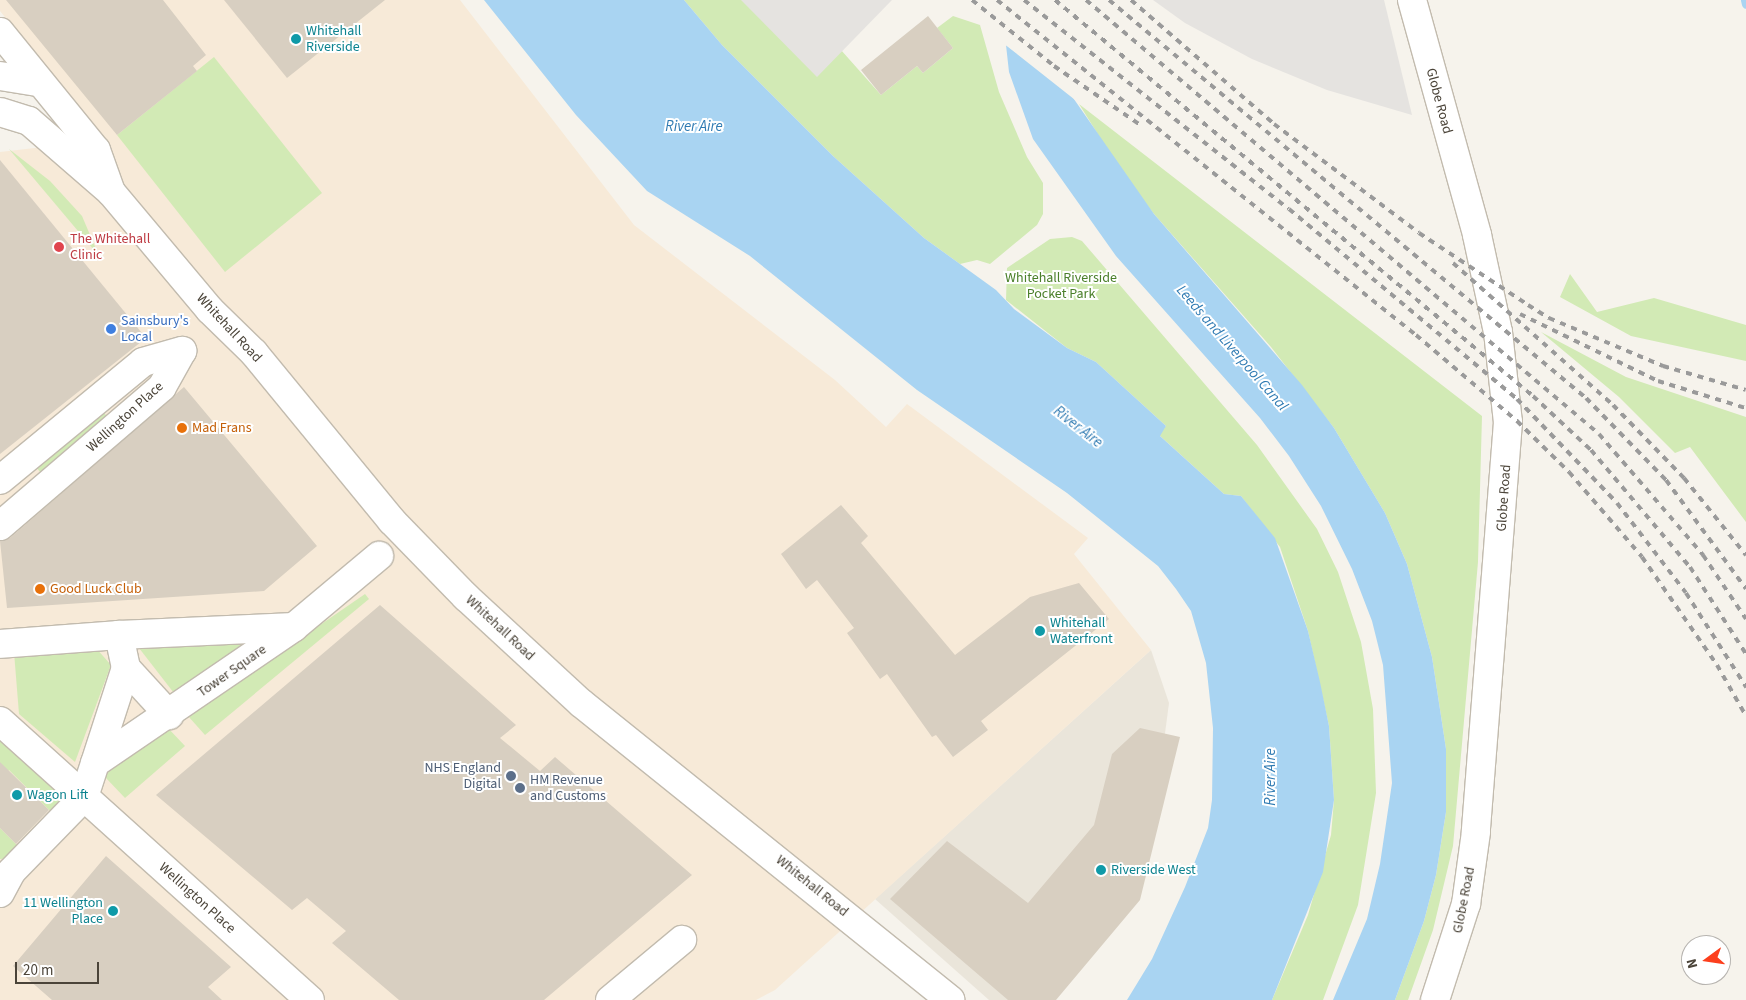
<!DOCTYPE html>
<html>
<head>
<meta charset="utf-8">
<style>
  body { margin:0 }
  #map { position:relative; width:1746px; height:1000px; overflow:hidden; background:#f6f3ec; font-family:"Source Sans 3",sans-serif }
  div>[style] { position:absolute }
  .residential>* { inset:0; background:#eae5da }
  .commercial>* { inset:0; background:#f7ead8 }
  .green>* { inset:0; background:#d2eab5 }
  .parking>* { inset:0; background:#e5e3e0 }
  .water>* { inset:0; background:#a9d4f2 }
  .pier>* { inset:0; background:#f6f3ec }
  .stream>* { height:9px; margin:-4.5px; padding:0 4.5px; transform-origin:4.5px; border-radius:4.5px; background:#a9d4f2 }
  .building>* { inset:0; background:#d8cfc1 }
  .roads { filter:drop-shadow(1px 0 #c2bbae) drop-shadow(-1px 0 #c2bbae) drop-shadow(0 1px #c2bbae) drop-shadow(0 -1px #c2bbae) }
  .minor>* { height:28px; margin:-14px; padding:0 14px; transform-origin:14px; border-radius:14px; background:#fff }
  .rail>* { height:4px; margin-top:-2px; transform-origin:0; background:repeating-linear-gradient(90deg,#9a9a9a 0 6px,transparent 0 12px) }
  .dots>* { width:14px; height:14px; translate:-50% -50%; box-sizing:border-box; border:2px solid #fff; border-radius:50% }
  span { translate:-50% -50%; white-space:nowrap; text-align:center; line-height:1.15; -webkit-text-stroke:4px #fff; paint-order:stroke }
  .culture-label { font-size:14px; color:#0d838f }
  .left { translate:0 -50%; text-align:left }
  .right { translate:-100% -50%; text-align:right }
  .street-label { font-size:14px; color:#4b4439 }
  .health-label { font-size:14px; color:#be3a42 }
  .park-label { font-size:14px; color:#4a7f2a }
  .shop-label { font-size:14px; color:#366cbe }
  .food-label { font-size:14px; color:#c56008 }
  .service-label { font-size:14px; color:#4e5e75 }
  .water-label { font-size:15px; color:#2e7ab2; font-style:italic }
  .north { position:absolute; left:1681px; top:935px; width:50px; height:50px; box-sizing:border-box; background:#fff; border:1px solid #b7b4b0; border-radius:50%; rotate:256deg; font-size:14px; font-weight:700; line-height:20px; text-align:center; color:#4b4439 }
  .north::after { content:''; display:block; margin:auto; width:18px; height:22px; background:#fc3f1d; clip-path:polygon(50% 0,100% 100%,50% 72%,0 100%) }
  .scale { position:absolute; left:15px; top:962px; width:84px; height:22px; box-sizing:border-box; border:2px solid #4b4439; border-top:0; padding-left:6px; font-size:15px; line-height:18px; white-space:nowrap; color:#4b4439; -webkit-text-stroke:4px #fff; paint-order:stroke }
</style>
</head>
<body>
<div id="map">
  <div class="residential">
    <div style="clip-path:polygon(1151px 650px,1169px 703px,1162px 756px,1023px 1000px,989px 1000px,875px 899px)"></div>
  </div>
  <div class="commercial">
    <div style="clip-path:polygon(0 0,460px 0,634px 225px,835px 380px,886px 427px,907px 404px,1088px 538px,1074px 554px,1151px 650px,775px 990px,756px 1000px,0 1000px,0 152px,104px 140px,0 11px)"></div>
  </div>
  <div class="green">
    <div style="clip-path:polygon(684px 0,756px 0,841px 50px,881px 95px,917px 66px,923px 73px,953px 48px,937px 28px,953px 16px,980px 25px,999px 92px,1027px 157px,1043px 183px,1043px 214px,1037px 225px,990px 264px,977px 260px,960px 264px,924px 238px,833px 156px,722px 45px)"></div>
    <div style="clip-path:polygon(214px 57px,322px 193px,225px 272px,117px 135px)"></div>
    <div style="clip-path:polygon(1079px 104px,1482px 416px,1478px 562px,1453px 846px,1433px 930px,1408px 1000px,1395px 1000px,1424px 921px,1436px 875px,1446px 812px,1446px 749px,1441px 716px,1432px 657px,1407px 564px,1385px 513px,1334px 428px,1271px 347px,1154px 214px,1124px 176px)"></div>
    <div style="clip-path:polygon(9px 149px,50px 181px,82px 216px,99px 256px)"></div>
    <div style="clip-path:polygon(1072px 237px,1082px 241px,1257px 445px,1317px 529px,1338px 572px,1361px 642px,1373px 709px,1376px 793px,1358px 905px,1323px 1000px,1272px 1000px,1308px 915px,1331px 835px,1334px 800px,1329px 726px,1308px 631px,1280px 547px,1241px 496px,1224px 494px,1159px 435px,1166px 426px,1096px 362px,1067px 348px,1006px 300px,1007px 268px,1050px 239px)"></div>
    <div style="clip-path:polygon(1570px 274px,1597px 312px,1654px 298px,1746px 325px,1746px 361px,1631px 336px,1560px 297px)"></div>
    <div style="clip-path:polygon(1541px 332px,1626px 377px,1746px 417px,1746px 522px,1690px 447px,1675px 453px,1619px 397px)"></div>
    <div style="clip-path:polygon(99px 406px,108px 418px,41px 473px,31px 461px)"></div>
    <div style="clip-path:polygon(365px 594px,369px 599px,205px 735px,188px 716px)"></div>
    <div style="clip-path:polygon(262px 638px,177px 697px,139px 648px)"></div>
    <div style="clip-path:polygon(95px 647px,111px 665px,75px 762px,19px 714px,14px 652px)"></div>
    <div style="clip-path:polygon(167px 727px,185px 746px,125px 798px,105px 777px,116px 761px)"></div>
    <div style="clip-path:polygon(0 732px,71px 798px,14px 858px,0 859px,0 828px,18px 846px,51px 812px,9px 770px,0 778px)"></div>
  </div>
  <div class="parking">
    <div style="clip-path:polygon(741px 0,892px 0,817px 77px)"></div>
    <div style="clip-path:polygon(1153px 0,1384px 0,1412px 115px,1327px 90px,1252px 59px,1185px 23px)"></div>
  </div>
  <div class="water">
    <div style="clip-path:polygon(484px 0,684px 0,722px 45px,833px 156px,924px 238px,996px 290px,1014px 309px,1067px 348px,1096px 362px,1166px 426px,1160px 436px,1224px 494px,1241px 496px,1275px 538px,1308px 631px,1320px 682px,1329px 726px,1334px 800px,1323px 872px,1272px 1000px,1127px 1000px,1152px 959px,1185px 887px,1208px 828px,1212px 800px,1213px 728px,1206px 663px,1191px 611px,1176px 589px,1158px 566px,1067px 493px,917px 390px,750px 256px,647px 191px,576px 115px)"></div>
    <div style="clip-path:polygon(1006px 45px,1069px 92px,1154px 214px,1302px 385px,1334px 428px,1385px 513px,1407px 564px,1432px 657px,1441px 716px,1446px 749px,1446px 812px,1436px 875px,1424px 921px,1395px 1000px,1333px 1000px,1367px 919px,1380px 864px,1392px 783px,1383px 665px,1372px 621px,1352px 569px,1321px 506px,1289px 456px,1260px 418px,1116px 256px,1033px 139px,1009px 72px)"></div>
  </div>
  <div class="pier">
    <div style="clip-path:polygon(996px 0,1056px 0,1071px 91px,1084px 107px,1003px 43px)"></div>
  </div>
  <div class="stream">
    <div style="left:1745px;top:0;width:4px;rotate:76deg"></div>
  </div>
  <div class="building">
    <div style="clip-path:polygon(6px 0,163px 0,206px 55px,193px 66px,197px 71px,117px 135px)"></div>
    <div style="clip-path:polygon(224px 0,385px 0,287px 78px)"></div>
    <div style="clip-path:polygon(928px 16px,953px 48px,923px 73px,917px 66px,881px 95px,861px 70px)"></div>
    <div style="clip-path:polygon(0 160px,146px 338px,0 454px)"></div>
    <div style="clip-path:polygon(184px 387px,317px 546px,264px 591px,7px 608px,0 541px,10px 538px)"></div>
    <div style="clip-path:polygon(841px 505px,868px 536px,861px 543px,955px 655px,1030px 597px,1079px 583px,1109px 619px,981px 721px,988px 730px,953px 757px,936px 735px,932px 737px,887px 674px,880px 679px,847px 633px,854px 628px,817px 580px,806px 589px,781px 554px)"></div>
    <div style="clip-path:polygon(380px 605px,516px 725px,500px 738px,540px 771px,555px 757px,692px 875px,544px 1000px,399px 1000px,332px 943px,346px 931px,307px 898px,292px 910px,156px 795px)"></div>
    <div style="clip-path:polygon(1140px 728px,1180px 737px,1140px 900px,1056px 1000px,1008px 1000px,890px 899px,947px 841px,1028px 903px,1094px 825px,1112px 754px)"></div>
    <div style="clip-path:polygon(0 762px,49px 810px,16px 844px,0 828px)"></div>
    <div style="clip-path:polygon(106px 856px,231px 967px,208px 987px,222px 1000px,52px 1000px,13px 966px)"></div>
  </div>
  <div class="roads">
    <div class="minor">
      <div style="left:1412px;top:0;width:244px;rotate:74.5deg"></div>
      <div style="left:1477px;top:235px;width:99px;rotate:77.8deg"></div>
      <div style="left:1498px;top:332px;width:91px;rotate:83.7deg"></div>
      <div style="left:1508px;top:422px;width:411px;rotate:94.5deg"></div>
      <div style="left:1476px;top:832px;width:73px;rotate:97.9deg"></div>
      <div style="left:1466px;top:904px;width:101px;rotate:107.9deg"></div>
      <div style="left:0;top:32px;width:152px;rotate:50.9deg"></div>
      <div style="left:96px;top:150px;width:45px;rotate:70.3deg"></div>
      <div style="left:0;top:76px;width:39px;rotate:9deg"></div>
      <div style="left:0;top:112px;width:30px;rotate:17deg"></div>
      <div style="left:29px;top:121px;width:108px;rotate:40.9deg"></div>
      <div style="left:111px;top:192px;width:154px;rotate:50deg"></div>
      <div style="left:210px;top:310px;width:62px;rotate:44.3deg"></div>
      <div style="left:254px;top:353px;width:217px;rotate:50.6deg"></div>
      <div style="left:392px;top:521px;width:106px;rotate:45.8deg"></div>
      <div style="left:466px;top:597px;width:156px;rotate:42.7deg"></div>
      <div style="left:581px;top:703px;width:474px;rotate:38.8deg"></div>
      <div style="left:0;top:480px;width:185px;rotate:-39.5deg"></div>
      <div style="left:143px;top:362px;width:41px;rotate:-15.8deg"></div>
      <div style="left:0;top:526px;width:213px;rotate:-40.6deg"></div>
      <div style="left:162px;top:387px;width:41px;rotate:-60.9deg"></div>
      <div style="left:0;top:644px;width:119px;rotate:-4.3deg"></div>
      <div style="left:126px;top:668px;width:64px;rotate:47.5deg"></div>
      <div style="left:0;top:721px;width:417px;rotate:42deg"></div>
      <div style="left:95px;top:763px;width:241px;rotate:-34.3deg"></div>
      <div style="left:0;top:893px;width:24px;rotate:-62deg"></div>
      <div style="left:11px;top:872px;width:105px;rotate:-45.8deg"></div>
      <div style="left:84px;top:797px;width:136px;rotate:-72deg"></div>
      <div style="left:126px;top:668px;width:34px;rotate:-102deg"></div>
      <div style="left:119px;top:635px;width:175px;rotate:-2.6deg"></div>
      <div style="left:294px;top:627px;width:111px;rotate:-39.9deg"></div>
      <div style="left:610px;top:1000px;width:94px;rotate:-39.8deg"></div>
    </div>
  </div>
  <div class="rail">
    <div style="left:972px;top:0;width:105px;rotate:38.8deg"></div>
    <div style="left:1054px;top:66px;width:107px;rotate:34.3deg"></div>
    <div style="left:997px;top:0;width:536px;rotate:38.64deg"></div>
    <div style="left:1416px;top:335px;width:133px;rotate:40.4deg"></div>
    <div style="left:1517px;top:421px;width:73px;rotate:44.4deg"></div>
    <div style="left:1569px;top:472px;width:112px;rotate:49.3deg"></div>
    <div style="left:1642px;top:557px;width:131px;rotate:55.2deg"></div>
    <div style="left:1717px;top:665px;width:59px;rotate:60.4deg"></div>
    <div style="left:1024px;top:0;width:337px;rotate:38.3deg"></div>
    <div style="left:1289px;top:209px;width:297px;rotate:39.8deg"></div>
    <div style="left:1517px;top:399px;width:144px;rotate:46.1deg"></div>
    <div style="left:1617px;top:503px;width:113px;rotate:52.5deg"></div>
    <div style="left:1686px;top:593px;width:112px;rotate:57.4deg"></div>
    <div style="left:1055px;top:0;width:621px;rotate:39.64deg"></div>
    <div style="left:1533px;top:396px;width:79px;rotate:43deg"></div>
    <div style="left:1591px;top:450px;width:153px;rotate:49.8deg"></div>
    <div style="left:1690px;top:567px;width:103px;rotate:57.2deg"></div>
    <div style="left:1086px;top:0;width:672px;rotate:40.23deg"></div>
    <div style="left:1599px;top:434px;width:160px;rotate:49.3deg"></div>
    <div style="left:1703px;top:555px;width:77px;rotate:56.1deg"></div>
    <div style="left:1109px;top:0;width:621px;rotate:39.84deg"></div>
    <div style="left:1586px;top:398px;width:115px;rotate:45.7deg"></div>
    <div style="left:1666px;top:480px;width:135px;rotate:53.7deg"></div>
    <div style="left:1131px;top:0;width:189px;rotate:40.9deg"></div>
    <div style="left:1274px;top:124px;width:181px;rotate:36.9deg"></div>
    <div style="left:1419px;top:233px;width:131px;rotate:33.4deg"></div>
    <div style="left:1528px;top:305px;width:25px;rotate:32deg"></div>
    <div style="left:1549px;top:318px;width:124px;rotate:22.8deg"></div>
    <div style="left:1663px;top:366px;width:86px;rotate:16.1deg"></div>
    <div style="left:1453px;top:263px;width:214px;rotate:41.6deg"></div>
    <div style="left:1613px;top:405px;width:102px;rotate:45.8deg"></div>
    <div style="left:1684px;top:478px;width:99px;rotate:51.2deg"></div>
    <div style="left:1520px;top:314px;width:153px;rotate:25.9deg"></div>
    <div style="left:1658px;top:381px;width:92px;rotate:17.1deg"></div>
  </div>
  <div class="dots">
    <div style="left:296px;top:39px;background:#0f9aa8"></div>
    <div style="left:59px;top:247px;background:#e0444e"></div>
    <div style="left:111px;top:329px;background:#3f7fe0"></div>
    <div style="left:182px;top:428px;background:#e8710a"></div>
    <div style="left:40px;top:589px;background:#e8710a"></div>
    <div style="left:1040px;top:631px;background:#0f9aa8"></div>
    <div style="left:511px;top:776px;background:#5c6f8a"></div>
    <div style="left:520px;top:788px;background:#5c6f8a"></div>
    <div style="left:17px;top:795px;background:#0f9aa8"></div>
    <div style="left:1101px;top:870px;background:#0f9aa8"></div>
    <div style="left:113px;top:911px;background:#0f9aa8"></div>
  </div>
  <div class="culture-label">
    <span class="left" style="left:306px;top:39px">Whitehall<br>Riverside</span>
    <span class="left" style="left:1050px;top:631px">Whitehall<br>Waterfront</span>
    <span class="left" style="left:27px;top:795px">Wagon Lift</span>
    <span class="left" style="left:1111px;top:870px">Riverside West</span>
    <span class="right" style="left:103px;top:911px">11 Wellington<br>Place</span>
  </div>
  <div class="street-label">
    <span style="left:1439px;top:101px;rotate:75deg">Globe Road</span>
    <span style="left:229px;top:328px;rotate:47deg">Whitehall Road</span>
    <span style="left:125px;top:417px;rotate:-42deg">Wellington Place</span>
    <span style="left:1504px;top:498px;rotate:-86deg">Globe Road</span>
    <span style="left:500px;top:628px;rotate:43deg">Whitehall Road</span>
    <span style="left:232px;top:671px;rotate:-35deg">Tower Square</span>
    <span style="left:812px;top:886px;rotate:39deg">Whitehall Road</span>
    <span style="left:197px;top:898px;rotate:42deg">Wellington Place</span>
    <span style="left:1464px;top:900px;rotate:-79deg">Globe Road</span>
  </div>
  <div class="health-label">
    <span class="left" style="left:70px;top:247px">The Whitehall<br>Clinic</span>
  </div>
  <div class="park-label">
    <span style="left:1061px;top:286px">Whitehall Riverside<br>Pocket Park</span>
  </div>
  <div class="shop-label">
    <span class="left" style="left:121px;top:329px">Sainsbury's<br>Local</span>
  </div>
  <div class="food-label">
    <span class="left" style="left:192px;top:428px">Mad Frans</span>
    <span class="left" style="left:50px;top:589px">Good Luck Club</span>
  </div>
  <div class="service-label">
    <span class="right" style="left:501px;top:776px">NHS England<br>Digital</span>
    <span class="left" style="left:530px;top:788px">HM Revenue<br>and Customs</span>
  </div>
  <div class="water-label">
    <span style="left:694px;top:127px">River Aire</span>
    <span style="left:1232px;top:348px;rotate:49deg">Leeds and Liverpool Canal</span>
    <span style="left:1078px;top:427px;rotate:38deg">River Aire</span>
    <span style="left:1271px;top:777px;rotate:-90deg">River Aire</span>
  </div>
  <div class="north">N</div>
  <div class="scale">20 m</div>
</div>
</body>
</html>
